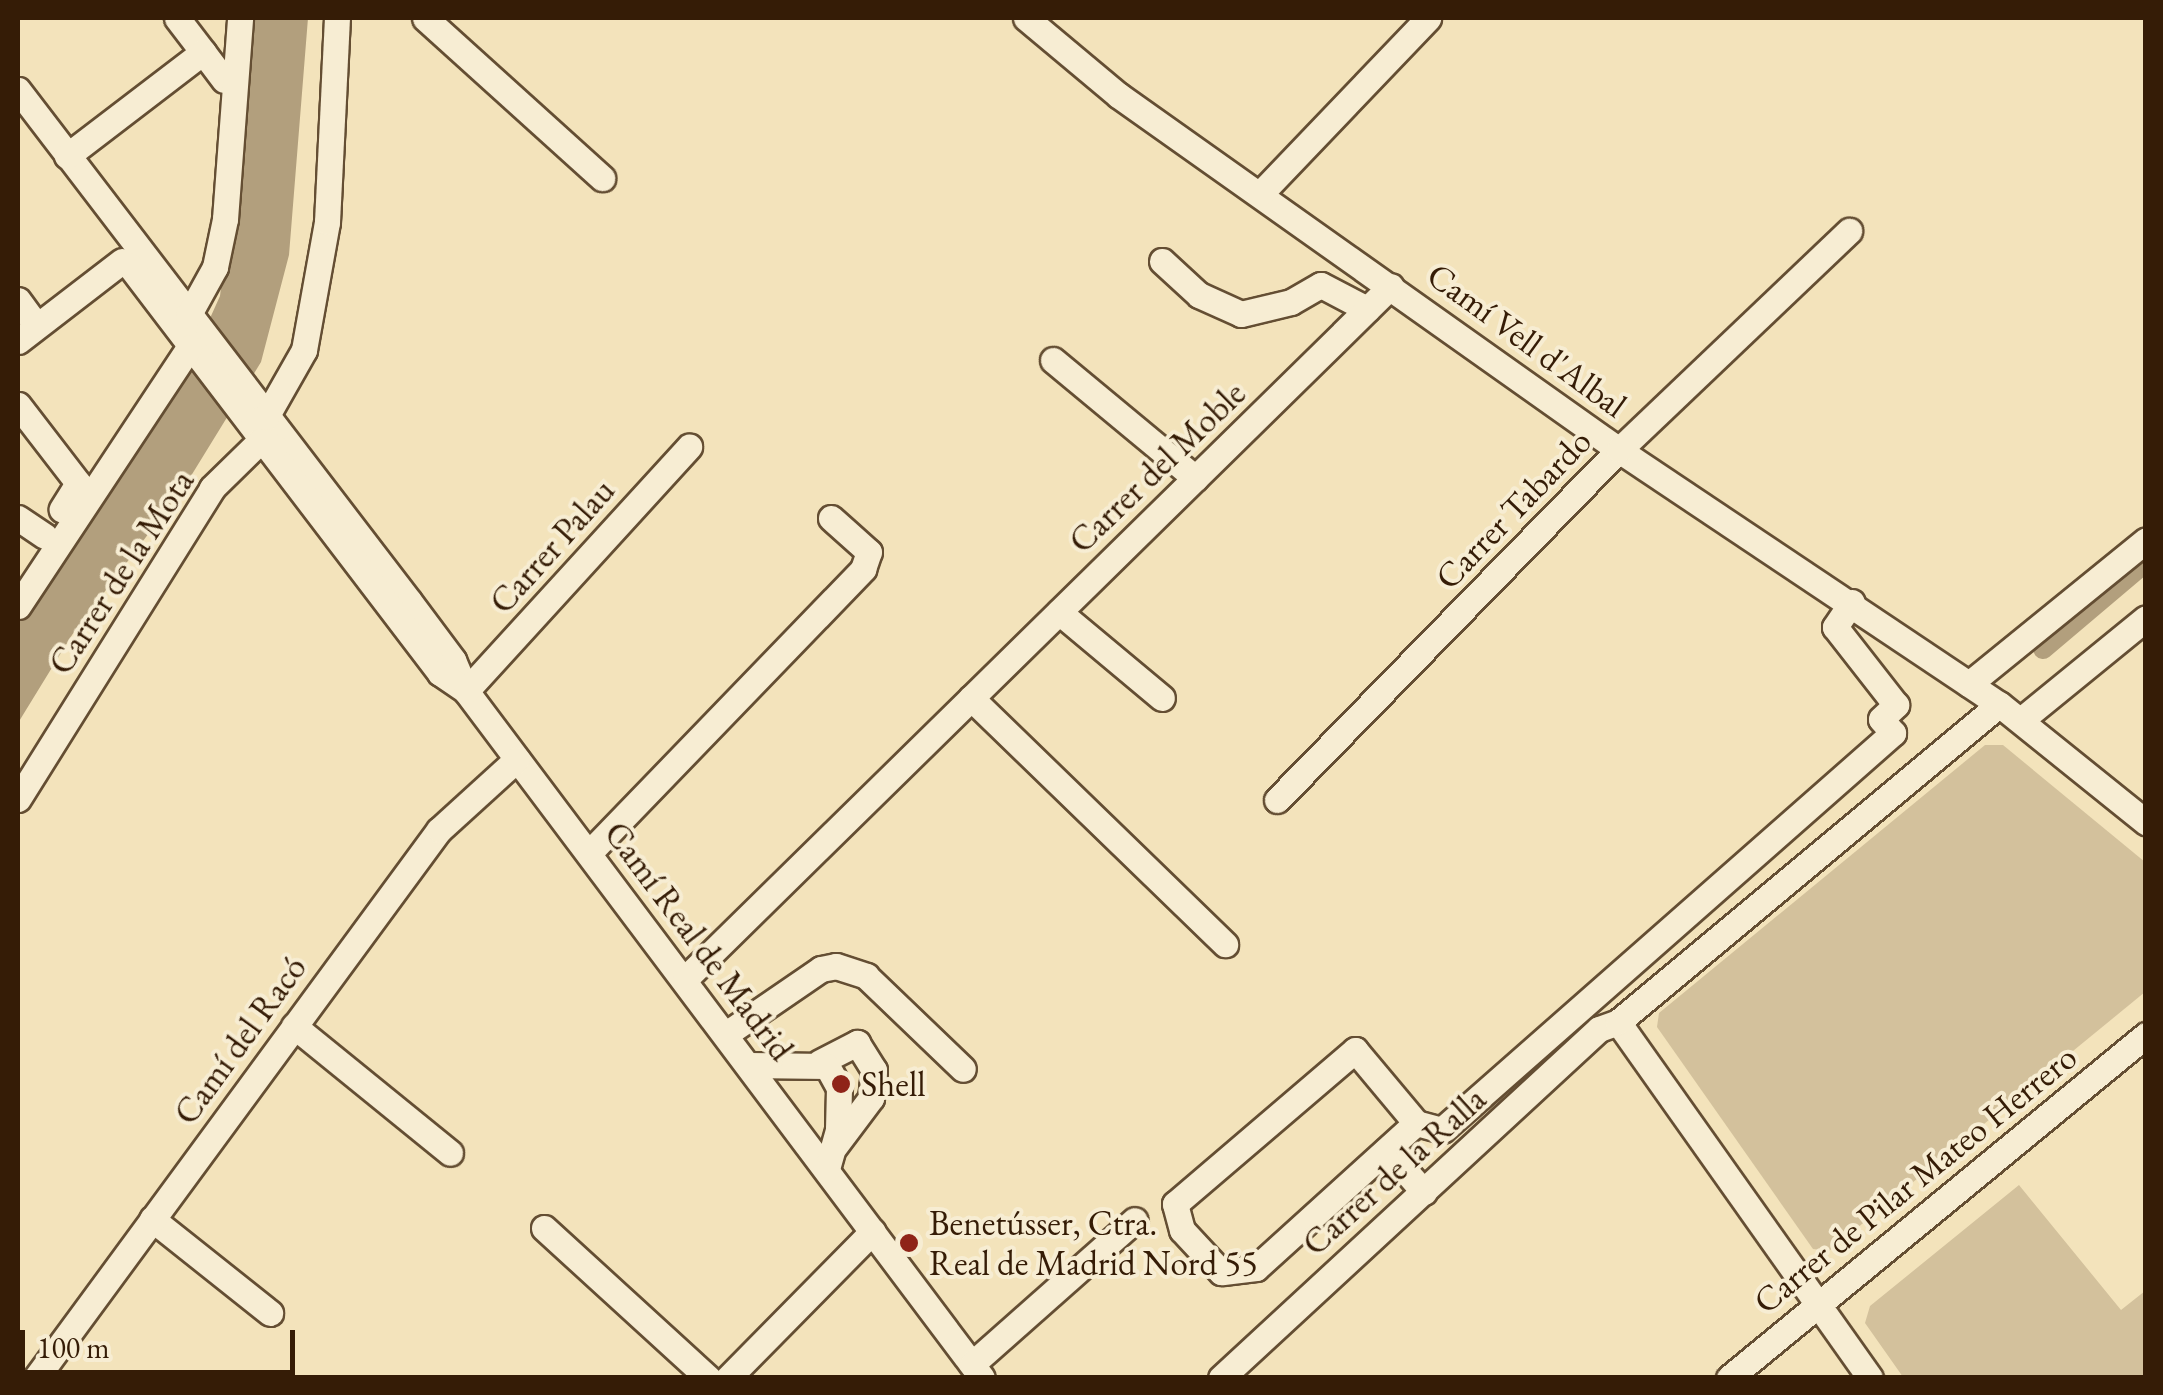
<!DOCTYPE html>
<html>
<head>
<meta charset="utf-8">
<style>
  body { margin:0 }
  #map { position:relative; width:2163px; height:1395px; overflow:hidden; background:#f3e3bb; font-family:"EB Garamond",serif }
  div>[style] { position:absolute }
  .green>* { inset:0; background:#d3c19c }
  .water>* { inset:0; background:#b29f7d }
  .canal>* { height:20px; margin:-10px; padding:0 10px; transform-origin:10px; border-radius:10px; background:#b29f7d }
  .roads { filter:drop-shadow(2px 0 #644e33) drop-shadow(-2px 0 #644e33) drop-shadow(0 2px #644e33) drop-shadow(0 -2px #644e33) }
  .minor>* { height:25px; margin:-12.5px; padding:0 12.5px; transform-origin:12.5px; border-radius:12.5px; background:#f7edd3 }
  .dots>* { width:28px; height:28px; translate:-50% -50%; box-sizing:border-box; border:5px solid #f7edd3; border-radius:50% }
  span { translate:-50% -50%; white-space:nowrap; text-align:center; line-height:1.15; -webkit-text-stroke:8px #f7edd3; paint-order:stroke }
  .street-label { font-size:35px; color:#351c06 }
  .poi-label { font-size:35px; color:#351c06 }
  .left { translate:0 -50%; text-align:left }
  .frame { position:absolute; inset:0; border:20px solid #351c06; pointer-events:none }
  .scale { position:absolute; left:20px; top:1330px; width:275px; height:45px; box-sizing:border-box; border:5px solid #351c06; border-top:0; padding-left:12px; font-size:30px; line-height:35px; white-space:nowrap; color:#351c06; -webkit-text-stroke:8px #f7edd3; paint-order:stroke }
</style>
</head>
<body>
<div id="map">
  <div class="green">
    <div style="clip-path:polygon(1985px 745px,2003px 745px,2145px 862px,2145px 992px,1829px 1251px,1813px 1249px,1657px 1027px,1659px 1013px)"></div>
    <div style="clip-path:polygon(2019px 1185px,2121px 1310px,2145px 1291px,2145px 1377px,1903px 1377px,1865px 1323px,1870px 1306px)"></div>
  </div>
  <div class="water">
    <div style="clip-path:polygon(254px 18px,308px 18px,289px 255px,261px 362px,186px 484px,72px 635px,18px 723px,18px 621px,179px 387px,220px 296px)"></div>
  </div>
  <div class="canal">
    <div style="left:2043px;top:649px;width:135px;rotate:-40.2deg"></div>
  </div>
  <div class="roads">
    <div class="minor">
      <div style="left:177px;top:18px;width:43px;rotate:52.6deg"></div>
      <div style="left:425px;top:18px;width:239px;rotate:42.1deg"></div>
      <div style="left:1026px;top:18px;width:120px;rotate:39.9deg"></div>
      <div style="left:1118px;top:95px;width:614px;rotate:35.32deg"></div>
      <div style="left:1619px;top:450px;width:457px;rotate:33.8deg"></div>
      <div style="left:1999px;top:704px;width:189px;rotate:38.8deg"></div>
      <div style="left:18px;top:90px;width:643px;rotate:52.58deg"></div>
      <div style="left:409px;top:601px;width:74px;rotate:53.3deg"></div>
      <div style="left:453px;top:660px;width:34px;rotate:67deg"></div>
      <div style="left:466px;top:691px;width:859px;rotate:53.09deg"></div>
      <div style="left:67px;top:156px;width:171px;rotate:-37.4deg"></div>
      <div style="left:203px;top:52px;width:35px;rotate:53deg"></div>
      <div style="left:1261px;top:193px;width:242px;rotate:-46.3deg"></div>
      <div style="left:1162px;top:261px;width:50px;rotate:42.6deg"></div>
      <div style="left:1199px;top:295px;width:46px;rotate:24.3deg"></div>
      <div style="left:1241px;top:314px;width:51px;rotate:-13.5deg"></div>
      <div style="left:1291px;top:302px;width:34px;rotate:-30deg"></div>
      <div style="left:1321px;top:285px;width:52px;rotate:27.6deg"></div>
      <div style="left:129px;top:265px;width:513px;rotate:52.68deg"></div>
      <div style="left:440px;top:673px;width:27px;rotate:34deg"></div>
      <div style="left:18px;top:300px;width:32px;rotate:54deg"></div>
      <div style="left:188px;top:316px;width:56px;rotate:-61.1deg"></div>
      <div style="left:215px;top:267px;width:49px;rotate:-78.2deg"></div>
      <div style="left:225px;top:219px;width:202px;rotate:-85.7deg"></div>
      <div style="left:18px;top:341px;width:131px;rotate:-37.6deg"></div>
      <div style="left:1053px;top:360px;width:185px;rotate:39.7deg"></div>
      <div style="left:18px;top:405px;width:98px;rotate:52.4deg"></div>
      <div style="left:78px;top:483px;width:31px;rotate:122deg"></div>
      <div style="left:253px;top:421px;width:14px;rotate:-17deg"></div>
      <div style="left:266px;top:417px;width:77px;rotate:-60.4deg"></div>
      <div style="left:304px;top:350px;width:130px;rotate:-79.8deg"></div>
      <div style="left:327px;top:222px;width:204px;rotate:-87.2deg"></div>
      <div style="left:18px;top:518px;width:32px;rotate:34deg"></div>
      <div style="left:18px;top:606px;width:310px;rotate:-56.5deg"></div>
      <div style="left:1059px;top:612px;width:134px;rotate:39.9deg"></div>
      <div style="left:1969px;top:684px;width:228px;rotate:-39.1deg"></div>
      <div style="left:466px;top:691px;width:331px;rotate:-47.6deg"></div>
      <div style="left:971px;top:698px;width:354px;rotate:44.1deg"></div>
      <div style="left:2021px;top:720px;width:161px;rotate:-39.2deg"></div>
      <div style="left:18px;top:799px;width:367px;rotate:-58deg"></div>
      <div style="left:212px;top:488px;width:67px;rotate:-44.4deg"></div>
      <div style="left:260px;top:441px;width:16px;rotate:22deg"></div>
      <div style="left:1277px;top:800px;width:489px;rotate:-45.7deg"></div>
      <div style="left:1619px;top:450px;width:318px;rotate:-43.6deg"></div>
      <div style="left:589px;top:853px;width:395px;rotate:-46deg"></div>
      <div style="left:863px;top:569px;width:18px;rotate:-71deg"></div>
      <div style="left:869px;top:552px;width:51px;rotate:-138.2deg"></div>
      <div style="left:685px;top:979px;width:989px;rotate:-44.47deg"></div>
      <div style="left:1618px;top:1022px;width:436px;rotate:54.7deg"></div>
      <div style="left:294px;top:1026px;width:201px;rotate:39.1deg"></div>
      <div style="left:726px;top:1034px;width:115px;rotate:-34.4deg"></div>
      <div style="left:821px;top:969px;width:15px;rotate:-11deg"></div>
      <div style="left:836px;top:966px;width:32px;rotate:18deg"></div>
      <div style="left:866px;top:976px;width:134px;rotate:43.8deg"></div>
      <div style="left:1355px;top:1050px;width:95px;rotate:50.1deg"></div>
      <div style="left:1416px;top:1123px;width:216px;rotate:137.8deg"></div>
      <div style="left:1256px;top:1268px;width:35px;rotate:173deg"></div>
      <div style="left:1221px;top:1272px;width:57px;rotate:-132.9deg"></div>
      <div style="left:1182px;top:1230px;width:27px;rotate:-105deg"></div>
      <div style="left:1175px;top:1204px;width:237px;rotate:-40.5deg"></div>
      <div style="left:820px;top:1062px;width:42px;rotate:-27.2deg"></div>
      <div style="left:857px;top:1043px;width:32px;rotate:58deg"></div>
      <div style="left:874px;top:1070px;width:28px;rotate:96deg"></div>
      <div style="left:871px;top:1098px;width:60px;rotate:126.9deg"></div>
      <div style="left:749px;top:1065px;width:78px;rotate:0.7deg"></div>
      <div style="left:827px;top:1066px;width:25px;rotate:61deg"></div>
      <div style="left:839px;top:1088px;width:42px;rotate:91.4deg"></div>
      <div style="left:838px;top:1130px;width:41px;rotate:105.8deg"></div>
      <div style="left:1416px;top:1123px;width:27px;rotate:15deg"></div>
      <div style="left:1442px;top:1130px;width:601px;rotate:-41.36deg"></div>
      <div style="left:1893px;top:733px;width:18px;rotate:-131deg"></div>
      <div style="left:1881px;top:719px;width:21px;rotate:-43deg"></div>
      <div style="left:1896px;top:705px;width:99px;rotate:-128deg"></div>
      <div style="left:1835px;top:627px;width:30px;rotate:-56deg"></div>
      <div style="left:1387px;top:1150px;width:56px;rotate:48.6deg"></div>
      <div style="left:152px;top:1219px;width:151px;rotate:38.5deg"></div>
      <div style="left:544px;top:1228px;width:222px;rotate:42.4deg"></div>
      <div style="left:972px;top:1364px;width:217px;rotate:-41.5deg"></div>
      <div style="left:36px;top:1378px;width:680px;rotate:-53.67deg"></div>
      <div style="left:439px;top:830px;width:105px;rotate:-42.3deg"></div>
      <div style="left:728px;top:1378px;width:206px;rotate:-45.4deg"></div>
      <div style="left:1221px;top:1378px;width:514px;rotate:-42.72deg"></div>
      <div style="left:1599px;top:1029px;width:20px;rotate:-20deg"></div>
      <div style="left:1618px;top:1022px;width:496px;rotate:-39.8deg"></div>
      <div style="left:1729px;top:1378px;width:540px;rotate:-39.44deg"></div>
    </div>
  </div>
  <div class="dots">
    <div style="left:841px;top:1084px;background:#8f2418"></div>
    <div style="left:909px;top:1243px;background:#8f2418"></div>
  </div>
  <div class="street-label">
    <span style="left:1527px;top:340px;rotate:36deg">Camí Vell d'Albal</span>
    <span style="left:1157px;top:467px;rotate:-44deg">Carrer del Moble</span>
    <span style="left:1513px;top:509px;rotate:-46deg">Carrer Tabardo</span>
    <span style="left:552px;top:546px;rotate:-48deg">Carrer Palau</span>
    <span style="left:121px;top:572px;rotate:-57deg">Carrer de la Mota</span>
    <span style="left:699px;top:941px;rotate:53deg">Camí Real de Madrid</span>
    <span style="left:240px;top:1040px;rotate:-54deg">Camí del Racó</span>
    <span style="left:1394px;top:1171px;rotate:-42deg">Carrer de la Ralla</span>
    <span style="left:1915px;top:1179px;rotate:-39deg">Carrer de Pilar Mateo Herrero</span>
  </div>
  <div class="poi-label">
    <span class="left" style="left:861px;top:1084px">Shell</span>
    <span class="left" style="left:929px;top:1243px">Benetússer, Ctra.<br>Real de Madrid Nord 55</span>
  </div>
  <div class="frame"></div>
  <div class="scale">100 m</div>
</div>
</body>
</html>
